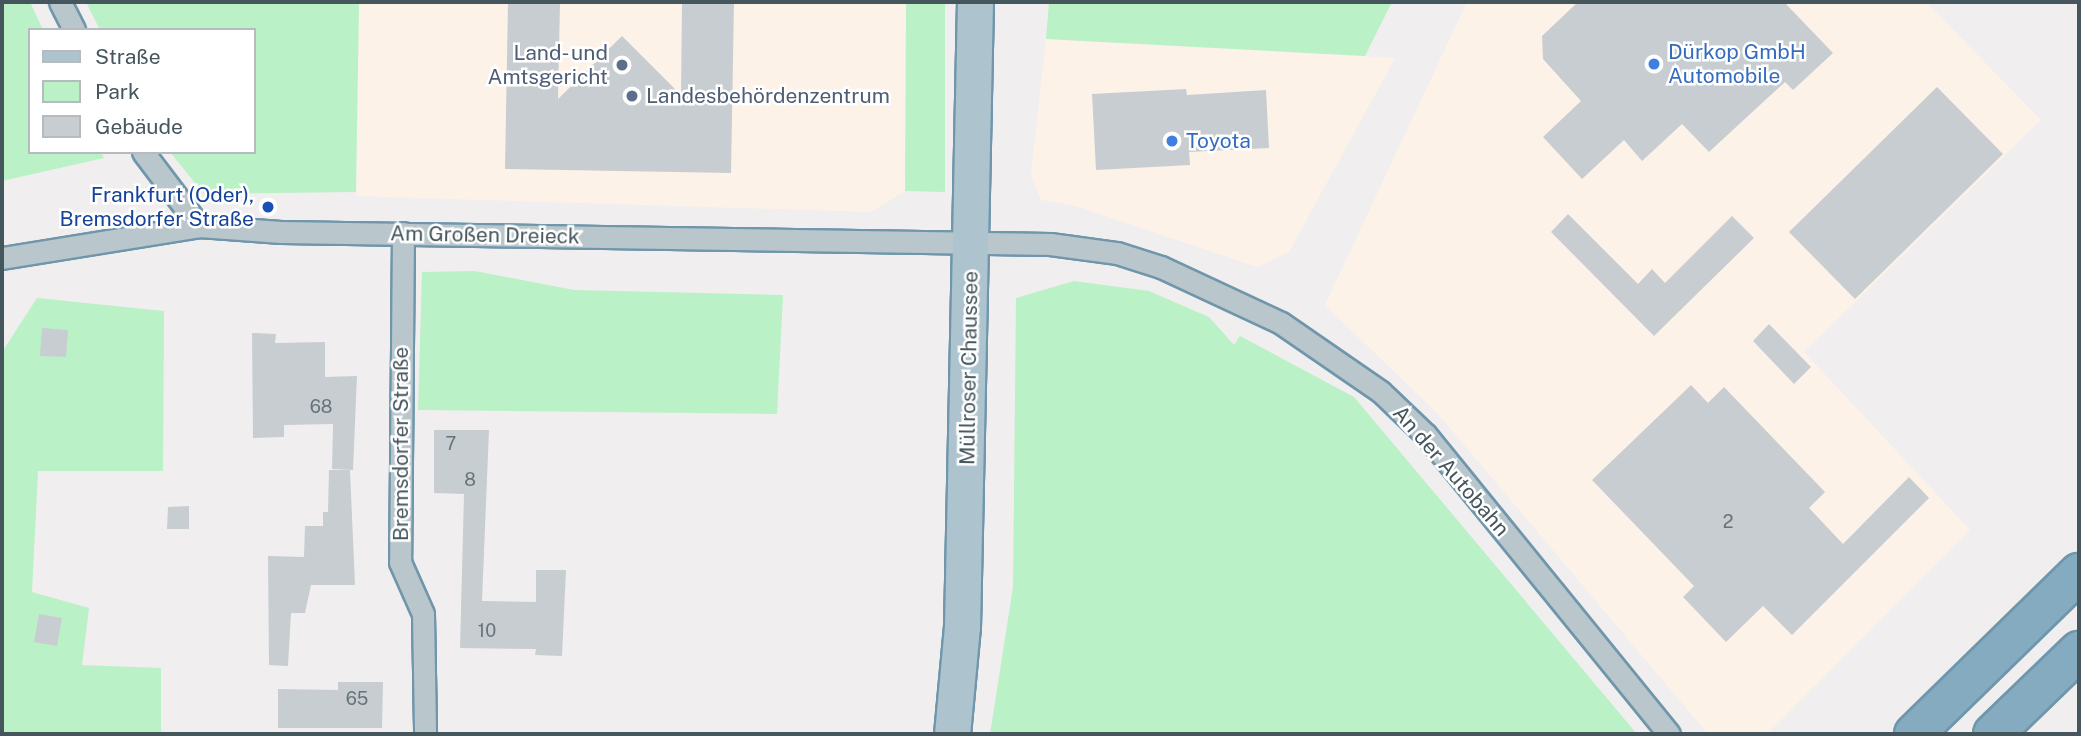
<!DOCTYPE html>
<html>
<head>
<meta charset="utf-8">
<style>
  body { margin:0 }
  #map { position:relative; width:2081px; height:736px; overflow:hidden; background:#f1eeef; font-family:"Public Sans",sans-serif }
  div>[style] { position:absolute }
  .commercial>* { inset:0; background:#fdf2e7 }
  .green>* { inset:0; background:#bbf1c6 }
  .building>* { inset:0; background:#c8cdd1 }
  .roads { filter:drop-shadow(2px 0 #6f96ab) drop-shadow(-2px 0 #6f96ab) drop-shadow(0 2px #6f96ab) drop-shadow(0 -2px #6f96ab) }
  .street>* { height:21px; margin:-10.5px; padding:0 10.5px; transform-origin:10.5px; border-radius:10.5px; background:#b9c6cc }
  .primary>* { height:35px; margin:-17.5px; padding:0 17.5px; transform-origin:17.5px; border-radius:17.5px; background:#adc4cf }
  .highway>* { height:38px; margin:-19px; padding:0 19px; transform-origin:19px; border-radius:19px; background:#84abbf }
  .dots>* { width:19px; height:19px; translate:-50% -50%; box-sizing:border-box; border:4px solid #fff; border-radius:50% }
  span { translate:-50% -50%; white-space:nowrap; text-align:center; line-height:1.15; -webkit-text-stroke:5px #fff; paint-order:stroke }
  .number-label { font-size:18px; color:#66747a }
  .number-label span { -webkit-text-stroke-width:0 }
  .shop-label { font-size:21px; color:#366cbe }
  .left { translate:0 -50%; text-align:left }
  .service-label { font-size:21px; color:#4e5e75 }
  .right { translate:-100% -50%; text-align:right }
  .transit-label { font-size:21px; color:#164399 }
  .street-label { font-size:21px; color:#46565d }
  .frame { position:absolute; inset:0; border:4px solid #46565d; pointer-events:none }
  .legend { position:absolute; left:28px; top:28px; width:228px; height:126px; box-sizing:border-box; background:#fff; border:2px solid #b5bbbe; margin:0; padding:9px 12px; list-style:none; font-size:21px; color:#46565d }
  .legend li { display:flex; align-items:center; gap:14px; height:35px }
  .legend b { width:35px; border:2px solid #b5bbbe }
</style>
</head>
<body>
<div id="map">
  <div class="commercial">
    <div style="clip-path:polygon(359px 2px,907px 2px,905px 191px,871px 212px,356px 196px)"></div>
    <div style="clip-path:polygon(1467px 2px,1926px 2px,2041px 120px,1804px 352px,1970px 530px,1767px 734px,1708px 734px,1439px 415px,1325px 305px)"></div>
    <div style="clip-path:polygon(1046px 39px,1395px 58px,1289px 252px,1257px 267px,1076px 206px,1041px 200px,1031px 175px)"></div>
  </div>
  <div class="green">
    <div style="clip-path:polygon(2px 2px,30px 2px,43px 30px,30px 30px,30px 152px,101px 152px,104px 158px,2px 181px)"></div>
    <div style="clip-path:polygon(86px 2px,359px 2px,356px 192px,204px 194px,170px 152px,254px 152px,254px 30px,100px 30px)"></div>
    <div style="clip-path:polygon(906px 2px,945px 2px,945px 192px,905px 191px)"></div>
    <div style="clip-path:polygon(1049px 2px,1392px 2px,1365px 56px,1046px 39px)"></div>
    <div style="clip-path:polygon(475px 271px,574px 290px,783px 295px,777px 414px,418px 410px,422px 272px)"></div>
    <div style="clip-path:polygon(1074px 281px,1149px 291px,1209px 317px,1234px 345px,1240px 336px,1354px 397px,1637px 734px,990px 734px,1013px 587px,1016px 298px)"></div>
    <div style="clip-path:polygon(37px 298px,164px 311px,163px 471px,38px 471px,32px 592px,89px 608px,82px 665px,161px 668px,161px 734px,2px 734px,2px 352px)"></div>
  </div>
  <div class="building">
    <div style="clip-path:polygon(508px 2px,560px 2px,558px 99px,622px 36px,681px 95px,682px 2px,734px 2px,731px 173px,505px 169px)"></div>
    <div style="clip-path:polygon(1578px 2px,1784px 2px,1833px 53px,1793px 90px,1785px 82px,1709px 152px,1682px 124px,1642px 161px,1624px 140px,1582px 179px,1543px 137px,1581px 101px,1543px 59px,1542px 36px)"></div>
    <div style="clip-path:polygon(1937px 87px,2003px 154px,1855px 299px,1789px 232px)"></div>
    <div style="clip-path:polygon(1186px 89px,1187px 95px,1266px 90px,1269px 148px,1189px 152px,1190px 165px,1096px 170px,1092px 94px)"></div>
    <div style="clip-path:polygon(1568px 214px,1638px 284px,1652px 269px,1665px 283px,1732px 216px,1754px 238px,1654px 336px,1551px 232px)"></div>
    <div style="clip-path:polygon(1769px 324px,1811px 367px,1794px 384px,1753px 341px)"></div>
    <div style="clip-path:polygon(42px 328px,68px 330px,66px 357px,40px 356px)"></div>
    <div style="clip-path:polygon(252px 333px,276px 334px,275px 343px,325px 342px,325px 377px,357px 376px,353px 470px,332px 469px,333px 424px,284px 425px,284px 437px,253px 438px)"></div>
    <div style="clip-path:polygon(1691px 385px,1708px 403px,1724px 387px,1825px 492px,1809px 508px,1843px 544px,1909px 477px,1929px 498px,1792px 635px,1763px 606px,1726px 642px,1683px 597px,1694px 586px,1592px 480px)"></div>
    <div style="clip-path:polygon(434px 430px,489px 430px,482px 601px,536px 602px,536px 570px,566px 570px,562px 656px,535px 655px,536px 649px,460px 648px,464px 494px,434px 493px)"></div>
    <div style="clip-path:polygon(329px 470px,350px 470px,355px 585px,311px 585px,305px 613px,291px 613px,288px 666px,269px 665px,268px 556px,304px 557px,305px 526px,323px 526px,323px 512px,328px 512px)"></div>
    <div style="clip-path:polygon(189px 506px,189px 529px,167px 529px,168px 507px)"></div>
    <div style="clip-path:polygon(39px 614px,62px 618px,57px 646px,34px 642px)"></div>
    <div style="clip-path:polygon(338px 682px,383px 682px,382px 728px,278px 728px,278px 689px,338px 690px)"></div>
  </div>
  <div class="roads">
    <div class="street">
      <div style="left:60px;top:2px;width:31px;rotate:63deg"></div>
      <div style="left:143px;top:152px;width:93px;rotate:52.9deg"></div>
      <div style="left:403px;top:233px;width:329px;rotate:90.5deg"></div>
      <div style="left:400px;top:562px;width:57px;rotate:66.1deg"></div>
      <div style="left:423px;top:614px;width:120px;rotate:89deg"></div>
      <div style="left:2px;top:258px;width:200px;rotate:-9.2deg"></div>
      <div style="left:199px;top:226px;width:82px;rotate:4.2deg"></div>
      <div style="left:281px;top:232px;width:769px;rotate:0.89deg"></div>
      <div style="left:1050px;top:244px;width:68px;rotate:7.7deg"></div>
      <div style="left:1117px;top:253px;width:46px;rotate:17.7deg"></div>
      <div style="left:1161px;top:267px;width:132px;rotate:25deg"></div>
      <div style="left:1281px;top:323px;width:121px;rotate:34.6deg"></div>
      <div style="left:1381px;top:392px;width:62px;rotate:43.7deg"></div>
      <div style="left:1426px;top:435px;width:385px;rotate:50.9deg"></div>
    </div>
    <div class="primary">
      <div style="left:952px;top:734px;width:107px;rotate:-84.7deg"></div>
      <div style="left:962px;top:627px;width:625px;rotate:-88.81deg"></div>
    </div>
    <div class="highway">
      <div style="left:1914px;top:734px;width:231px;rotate:-44.3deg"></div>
      <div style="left:1993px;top:734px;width:120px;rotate:-44deg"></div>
    </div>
  </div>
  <div class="dots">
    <div style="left:1654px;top:64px;background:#3f7fe0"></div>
    <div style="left:622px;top:65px;background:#5c6f8a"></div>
    <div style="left:632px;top:96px;background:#5c6f8a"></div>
    <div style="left:1172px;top:141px;background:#3f7fe0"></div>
    <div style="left:268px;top:207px;background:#1a4fb4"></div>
  </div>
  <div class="number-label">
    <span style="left:321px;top:407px">68</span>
    <span style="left:451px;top:444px">7</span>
    <span style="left:470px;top:480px">8</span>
    <span style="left:1728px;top:522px">2</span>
    <span style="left:487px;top:631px">10</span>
    <span style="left:357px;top:699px">65</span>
  </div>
  <div class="shop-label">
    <span class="left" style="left:1668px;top:64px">Dürkop GmbH<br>Automobile</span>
    <span class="left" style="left:1186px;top:141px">Toyota</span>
  </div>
  <div class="service-label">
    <span class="right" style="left:608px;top:65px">Land- und<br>Amtsgericht</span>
    <span class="left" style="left:646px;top:96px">Landesbehördenzentrum</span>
  </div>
  <div class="transit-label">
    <span class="right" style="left:254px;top:207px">Frankfurt (Oder),<br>Bremsdorfer Straße</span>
  </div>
  <div class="street-label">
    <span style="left:485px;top:235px;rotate:1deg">Am Großen Dreieck</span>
    <span style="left:969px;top:368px;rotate:-89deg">Müllroser Chaussee</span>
    <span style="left:401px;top:444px;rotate:-90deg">Bremsdorfer Straße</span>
    <span style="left:1451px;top:471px;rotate:49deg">An der Autobahn</span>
  </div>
  <div class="frame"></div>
  <ul class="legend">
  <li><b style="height:9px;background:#adc4cf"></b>Straße</li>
  <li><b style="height:19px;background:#bbf1c6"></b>Park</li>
  <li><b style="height:19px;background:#c8cdd1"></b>Gebäude</li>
  </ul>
</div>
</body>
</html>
